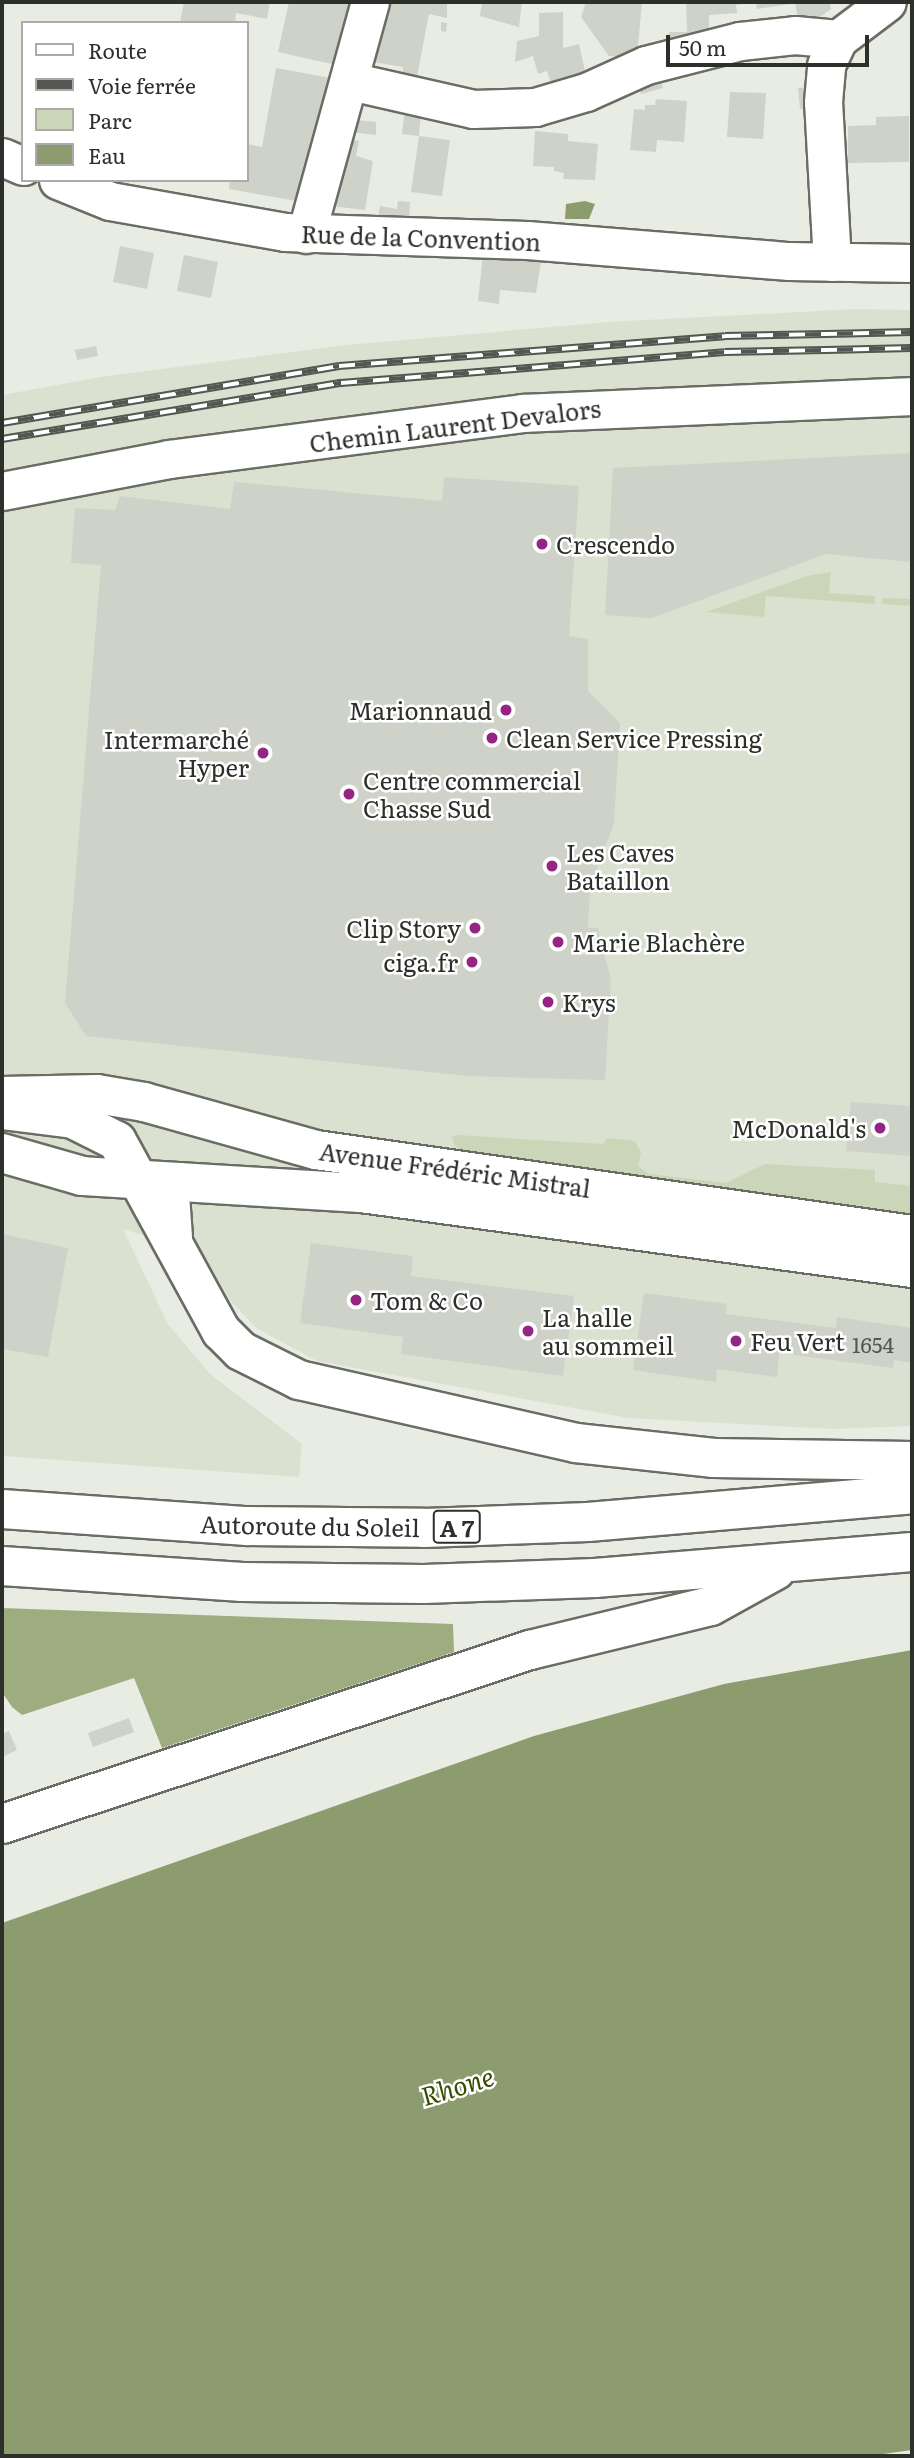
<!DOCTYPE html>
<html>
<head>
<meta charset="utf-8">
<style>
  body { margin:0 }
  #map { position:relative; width:914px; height:2458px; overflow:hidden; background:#e9ece2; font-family:Literata,serif }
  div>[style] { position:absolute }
  .built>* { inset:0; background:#dbe1d0 }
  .green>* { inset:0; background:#cad6b7 }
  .forest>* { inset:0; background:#9dad80 }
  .water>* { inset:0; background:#8c9c6f }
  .building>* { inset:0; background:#ced2c8 }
  .roads { filter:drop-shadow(2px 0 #6a6d64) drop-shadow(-2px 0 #6a6d64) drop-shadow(0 2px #6a6d64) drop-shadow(0 -2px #6a6d64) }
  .minor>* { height:37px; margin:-18.5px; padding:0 18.5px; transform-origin:18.5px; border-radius:18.5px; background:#fff }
  .major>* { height:38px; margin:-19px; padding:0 19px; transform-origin:19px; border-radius:19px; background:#fff }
  .highway>* { height:38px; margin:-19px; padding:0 19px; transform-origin:19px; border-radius:19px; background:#fff }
  .rail>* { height:8px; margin-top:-4px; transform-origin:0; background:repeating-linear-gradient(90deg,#fff 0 16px,#545651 0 32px); box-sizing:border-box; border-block:2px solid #545651 }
  .dots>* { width:19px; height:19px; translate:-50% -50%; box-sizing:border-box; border:4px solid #fff; border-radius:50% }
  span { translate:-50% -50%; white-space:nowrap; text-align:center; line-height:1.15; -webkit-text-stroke:5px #fff; paint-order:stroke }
  .number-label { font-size:21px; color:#555852 }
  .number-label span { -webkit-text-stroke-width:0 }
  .shield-label span { padding:2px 5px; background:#fff; border:2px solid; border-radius:5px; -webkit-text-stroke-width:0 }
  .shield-label { font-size:23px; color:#2d2f2b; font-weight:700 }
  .street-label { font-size:24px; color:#2d2f2b }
  .poi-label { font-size:24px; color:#2d2f2b }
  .left { translate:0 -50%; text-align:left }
  .right { translate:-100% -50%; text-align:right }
  .water-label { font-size:26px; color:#3a4c01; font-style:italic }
  .frame { position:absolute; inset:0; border:4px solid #2d2f2b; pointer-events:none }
  .legend { position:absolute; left:21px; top:21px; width:228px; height:161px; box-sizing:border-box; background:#fff; border:2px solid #abacaa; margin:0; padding:9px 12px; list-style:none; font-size:21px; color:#2d2f2b }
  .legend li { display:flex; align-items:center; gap:14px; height:35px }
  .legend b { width:35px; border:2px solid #abacaa }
  .scale { position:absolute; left:666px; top:35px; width:203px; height:32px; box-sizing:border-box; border:4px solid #2d2f2b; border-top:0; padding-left:9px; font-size:21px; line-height:24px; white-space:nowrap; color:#2d2f2b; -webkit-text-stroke:5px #fff; paint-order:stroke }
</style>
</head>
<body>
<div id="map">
  <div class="built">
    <div style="clip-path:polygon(855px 309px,912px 310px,912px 1426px,834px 1429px,628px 1418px,317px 1361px,256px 1328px,230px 1300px,204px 1255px,123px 1229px,168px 1324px,210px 1374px,302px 1444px,299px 1477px,2px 1456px,2px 395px,107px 376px,347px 345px,608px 322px)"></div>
  </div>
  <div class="green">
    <div style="clip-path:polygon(831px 572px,829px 593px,875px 596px,875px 604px,766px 596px,764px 617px,706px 612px,807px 576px)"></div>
    <div style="clip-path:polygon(883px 598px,912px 599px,912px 606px,882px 604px)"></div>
    <div style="clip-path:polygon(457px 1135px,603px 1144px,607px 1138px,635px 1141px,641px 1153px,638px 1166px,649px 1174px,726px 1183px,765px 1164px,875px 1170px,875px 1182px,912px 1186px,912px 1218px,465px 1157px,454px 1144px,452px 1137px)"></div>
  </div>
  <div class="forest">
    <div style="clip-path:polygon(2px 1608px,453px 1624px,454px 1652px,162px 1748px,134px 1678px,22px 1715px,12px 1707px,2px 1692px)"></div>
  </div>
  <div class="water">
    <div style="clip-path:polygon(585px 201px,595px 204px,589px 219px,565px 219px,566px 204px)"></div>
    <div style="clip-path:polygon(912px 1650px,912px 2450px,869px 2456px,2px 2456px,2px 1923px,534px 1736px,724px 1684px)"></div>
  </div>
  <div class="building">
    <div style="clip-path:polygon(184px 2px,270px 2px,267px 19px,236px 13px,235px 23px,180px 23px)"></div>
    <div style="clip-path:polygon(289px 2px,350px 2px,336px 65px,278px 52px)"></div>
    <div style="clip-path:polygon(381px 2px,447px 2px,447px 18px,429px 14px,415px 87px,401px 83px,403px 67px,361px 60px)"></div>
    <div style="clip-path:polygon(482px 2px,522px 2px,519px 27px,480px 16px)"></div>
    <div style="clip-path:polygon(586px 2px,642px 2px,638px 46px,648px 47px,648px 59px,609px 56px,581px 17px)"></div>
    <div style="clip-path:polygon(686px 2px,747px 2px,748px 3px,736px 5px,737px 13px,709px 15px,709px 38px,669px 53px,669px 32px,687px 32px)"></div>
    <div style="clip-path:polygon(756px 2px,790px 2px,790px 4px,757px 9px)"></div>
    <div style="clip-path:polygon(795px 2px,830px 2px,831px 9px,808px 26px,799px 26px)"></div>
    <div style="clip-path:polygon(563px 12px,563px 48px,579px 44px,586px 76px,555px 95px,547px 71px,538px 74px,533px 56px,515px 62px,517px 41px,539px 36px,539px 13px)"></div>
    <div style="clip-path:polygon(441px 22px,447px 23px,446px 32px,441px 31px)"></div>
    <div style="clip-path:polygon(276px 68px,331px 78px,308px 203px,229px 189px,230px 180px,247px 180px,247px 144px,262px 147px)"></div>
    <div style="clip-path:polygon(659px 75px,663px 88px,641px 94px,637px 81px)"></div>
    <div style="clip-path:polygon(812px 87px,814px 108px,800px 109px,798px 88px)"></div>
    <div style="clip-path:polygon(730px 92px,766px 93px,763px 139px,727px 137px)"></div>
    <div style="clip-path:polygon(406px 99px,422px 103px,419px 136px,402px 134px)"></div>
    <div style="clip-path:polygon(656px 99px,687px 101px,684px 142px,657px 140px,656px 152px,630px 150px,634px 109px,645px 110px,645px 105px,655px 105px)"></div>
    <div style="clip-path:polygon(909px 116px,909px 162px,848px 163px,848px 126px,876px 125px,876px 117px)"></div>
    <div style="clip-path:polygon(346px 119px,376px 122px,376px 135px,342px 131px)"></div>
    <div style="clip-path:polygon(535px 131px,568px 134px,568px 141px,598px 144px,595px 180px,563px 179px,564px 173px,554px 171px,554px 167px,533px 166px)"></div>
    <div style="clip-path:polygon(419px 136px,450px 140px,442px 196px,411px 192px)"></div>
    <div style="clip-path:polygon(339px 137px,359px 141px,356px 156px,373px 161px,365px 210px,323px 205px)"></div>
    <div style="clip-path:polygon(398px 201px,410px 202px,409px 220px,378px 216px,380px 206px,397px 209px)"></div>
    <div style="clip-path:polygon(120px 246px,154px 253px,147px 289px,113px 282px)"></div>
    <div style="clip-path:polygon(483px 254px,541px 262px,536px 293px,500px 290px,499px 304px,478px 301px)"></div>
    <div style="clip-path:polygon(184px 255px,218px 262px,211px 298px,177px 291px)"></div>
    <div style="clip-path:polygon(96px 346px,98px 356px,77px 360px,75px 350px)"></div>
    <div style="clip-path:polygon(912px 453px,912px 562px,826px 554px,652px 618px,605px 615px,613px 468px)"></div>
    <div style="clip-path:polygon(444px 477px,579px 486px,569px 636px,588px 639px,588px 691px,620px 723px,614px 824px,590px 887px,588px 928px,598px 928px,611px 981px,605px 1080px,468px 1076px,86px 1036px,65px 1003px,101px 565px,71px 563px,75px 508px,115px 510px,120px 496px,230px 509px,234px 482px,442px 501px)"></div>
    <div style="clip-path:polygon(851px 1102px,912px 1106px,912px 1156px,846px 1151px)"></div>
    <div style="clip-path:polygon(2px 1234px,68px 1248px,48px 1357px,2px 1349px)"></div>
    <div style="clip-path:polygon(311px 1243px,413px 1256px,411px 1276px,574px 1296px,563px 1376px,401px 1354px,403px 1337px,300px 1323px)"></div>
    <div style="clip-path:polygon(644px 1293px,727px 1304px,726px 1314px,836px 1328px,837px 1317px,912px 1328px,912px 1363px,894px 1360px,893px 1368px,779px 1353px,777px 1377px,717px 1369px,716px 1382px,633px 1370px)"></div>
    <div style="clip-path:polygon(129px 1718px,134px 1732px,93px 1747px,88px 1733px)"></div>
    <div style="clip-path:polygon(9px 1731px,17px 1750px,2px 1757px,2px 1734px)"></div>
  </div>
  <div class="roads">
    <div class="minor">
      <div style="left:350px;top:81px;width:126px;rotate:12.8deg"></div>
      <div style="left:473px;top:109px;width:62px;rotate:-1.8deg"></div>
      <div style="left:535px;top:107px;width:53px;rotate:-16.4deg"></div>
      <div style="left:586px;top:92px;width:66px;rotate:-24.2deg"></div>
      <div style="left:646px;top:65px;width:97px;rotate:-14.3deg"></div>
      <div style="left:740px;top:41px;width:55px;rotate:-6.2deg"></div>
      <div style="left:795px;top:35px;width:43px;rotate:5.3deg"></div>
      <div style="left:2px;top:157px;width:23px;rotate:23deg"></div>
      <div style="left:58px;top:180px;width:56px;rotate:22deg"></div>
      <div style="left:110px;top:201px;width:178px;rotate:10deg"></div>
      <div style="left:285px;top:232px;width:242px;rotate:1.9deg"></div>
      <div style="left:527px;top:240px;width:263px;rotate:4.6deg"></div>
      <div style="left:789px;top:261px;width:123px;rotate:0.9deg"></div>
      <div style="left:306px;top:234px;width:241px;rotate:-74.6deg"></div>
      <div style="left:832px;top:262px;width:160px;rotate:-93.2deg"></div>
      <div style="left:823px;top:102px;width:37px;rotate:-85deg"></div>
      <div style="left:826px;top:65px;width:29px;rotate:-65deg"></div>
      <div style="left:838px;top:39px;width:61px;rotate:-37.1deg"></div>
      <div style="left:2px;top:491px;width:170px;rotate:-10.8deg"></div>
      <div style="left:169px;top:459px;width:357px;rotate:-7.4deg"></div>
      <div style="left:523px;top:413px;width:389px;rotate:-2.5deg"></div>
    </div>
    <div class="major">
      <div style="left:2px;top:1096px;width:95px;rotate:-1.2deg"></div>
      <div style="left:97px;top:1094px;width:48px;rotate:9.7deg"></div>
      <div style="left:144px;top:1102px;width:179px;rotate:15.6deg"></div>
      <div style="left:316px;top:1150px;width:602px;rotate:8.12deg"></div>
      <div style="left:2px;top:1153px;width:83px;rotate:16deg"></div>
      <div style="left:82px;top:1176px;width:280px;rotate:3.5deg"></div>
      <div style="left:361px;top:1193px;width:556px;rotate:7.75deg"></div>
    </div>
    <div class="highway">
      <div style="left:2px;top:1110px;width:72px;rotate:7.2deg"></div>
      <div style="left:73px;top:1119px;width:49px;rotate:26.6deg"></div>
      <div style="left:117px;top:1141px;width:217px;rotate:61.3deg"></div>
      <div style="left:221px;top:1331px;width:28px;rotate:45deg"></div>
      <div style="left:241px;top:1351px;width:65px;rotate:26.6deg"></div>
      <div style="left:299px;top:1380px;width:284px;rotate:12.8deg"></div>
      <div style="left:576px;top:1443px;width:139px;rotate:6.2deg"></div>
      <div style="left:714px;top:1458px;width:198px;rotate:0.9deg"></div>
      <div style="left:173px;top:1237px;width:42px;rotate:-94.1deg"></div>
      <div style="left:170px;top:1195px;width:16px;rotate:-55deg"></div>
      <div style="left:2px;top:1509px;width:246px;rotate:4deg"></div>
      <div style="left:247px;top:1526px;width:177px;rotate:0.6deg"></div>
      <div style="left:424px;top:1528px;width:164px;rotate:-2.1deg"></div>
      <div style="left:588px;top:1522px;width:325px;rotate:-4.9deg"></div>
      <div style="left:2px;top:1566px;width:241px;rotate:3.8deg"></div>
      <div style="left:242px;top:1582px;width:182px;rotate:0.6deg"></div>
      <div style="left:424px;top:1584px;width:171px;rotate:-2deg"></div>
      <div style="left:595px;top:1578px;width:318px;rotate:-4.7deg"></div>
      <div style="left:2px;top:1824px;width:556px;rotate:-18.24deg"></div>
      <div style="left:530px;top:1650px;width:186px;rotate:-13.7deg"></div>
      <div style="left:711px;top:1606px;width:74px;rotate:-29deg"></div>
    </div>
  </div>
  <div class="rail">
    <div style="left:2px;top:423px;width:342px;rotate:-9.6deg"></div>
    <div style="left:339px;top:366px;width:387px;rotate:-4.4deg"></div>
    <div style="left:725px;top:336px;width:187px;rotate:-1.2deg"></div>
    <div style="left:2px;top:439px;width:344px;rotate:-9.4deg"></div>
    <div style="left:341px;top:383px;width:385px;rotate:-4.6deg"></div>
    <div style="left:725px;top:352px;width:187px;rotate:-1.2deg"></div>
  </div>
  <div class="dots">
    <div style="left:542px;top:544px;background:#942585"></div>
    <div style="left:506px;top:710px;background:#942585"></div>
    <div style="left:492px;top:738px;background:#942585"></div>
    <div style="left:263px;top:753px;background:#942585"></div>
    <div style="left:349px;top:794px;background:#942585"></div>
    <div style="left:552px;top:866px;background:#942585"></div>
    <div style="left:475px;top:928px;background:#942585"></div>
    <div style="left:558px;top:942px;background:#942585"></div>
    <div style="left:472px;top:962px;background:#942585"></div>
    <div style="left:548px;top:1002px;background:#942585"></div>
    <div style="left:880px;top:1128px;background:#942585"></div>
    <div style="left:356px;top:1300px;background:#942585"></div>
    <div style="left:528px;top:1331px;background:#942585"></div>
    <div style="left:736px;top:1341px;background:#942585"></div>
  </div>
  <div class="number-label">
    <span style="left:873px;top:1344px">1654</span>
  </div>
  <div class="shield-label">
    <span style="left:457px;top:1527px">A 7</span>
  </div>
  <div class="street-label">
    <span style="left:421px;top:237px;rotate:2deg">Rue de la Convention</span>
    <span style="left:455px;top:425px;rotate:-7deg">Chemin Laurent Devalors</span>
    <span style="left:455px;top:1169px;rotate:8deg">Avenue Frédéric Mistral</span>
    <span style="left:310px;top:1525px;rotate:1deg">Autoroute du Soleil</span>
  </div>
  <div class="poi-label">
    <span class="left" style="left:556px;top:544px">Crescendo</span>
    <span class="right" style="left:492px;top:710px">Marionnaud</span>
    <span class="left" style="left:506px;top:738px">Clean Service Pressing</span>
    <span class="right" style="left:249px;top:753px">Intermarché<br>Hyper</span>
    <span class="left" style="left:363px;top:794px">Centre commercial<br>Chasse Sud</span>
    <span class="left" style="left:566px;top:866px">Les Caves<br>Bataillon</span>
    <span class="right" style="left:461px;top:928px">Clip Story</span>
    <span class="left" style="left:572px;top:942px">Marie Blachère</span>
    <span class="right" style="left:458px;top:962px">ciga.fr</span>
    <span class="left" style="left:562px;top:1002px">Krys</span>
    <span class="right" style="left:866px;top:1128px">McDonald's</span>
    <span class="left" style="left:370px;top:1300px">Tom &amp; Co</span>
    <span class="left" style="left:542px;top:1331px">La halle<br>au sommeil</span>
    <span class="left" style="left:750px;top:1341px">Feu Vert</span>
  </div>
  <div class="water-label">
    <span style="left:457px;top:2085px;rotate:-17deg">Rhone</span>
  </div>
  <div class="frame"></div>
  <ul class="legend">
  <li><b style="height:9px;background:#fff"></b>Route</li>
  <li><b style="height:9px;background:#545651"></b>Voie ferrée</li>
  <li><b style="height:19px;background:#cad6b7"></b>Parc</li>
  <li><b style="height:19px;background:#8c9c6f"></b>Eau</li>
  </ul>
  <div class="scale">50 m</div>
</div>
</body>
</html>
